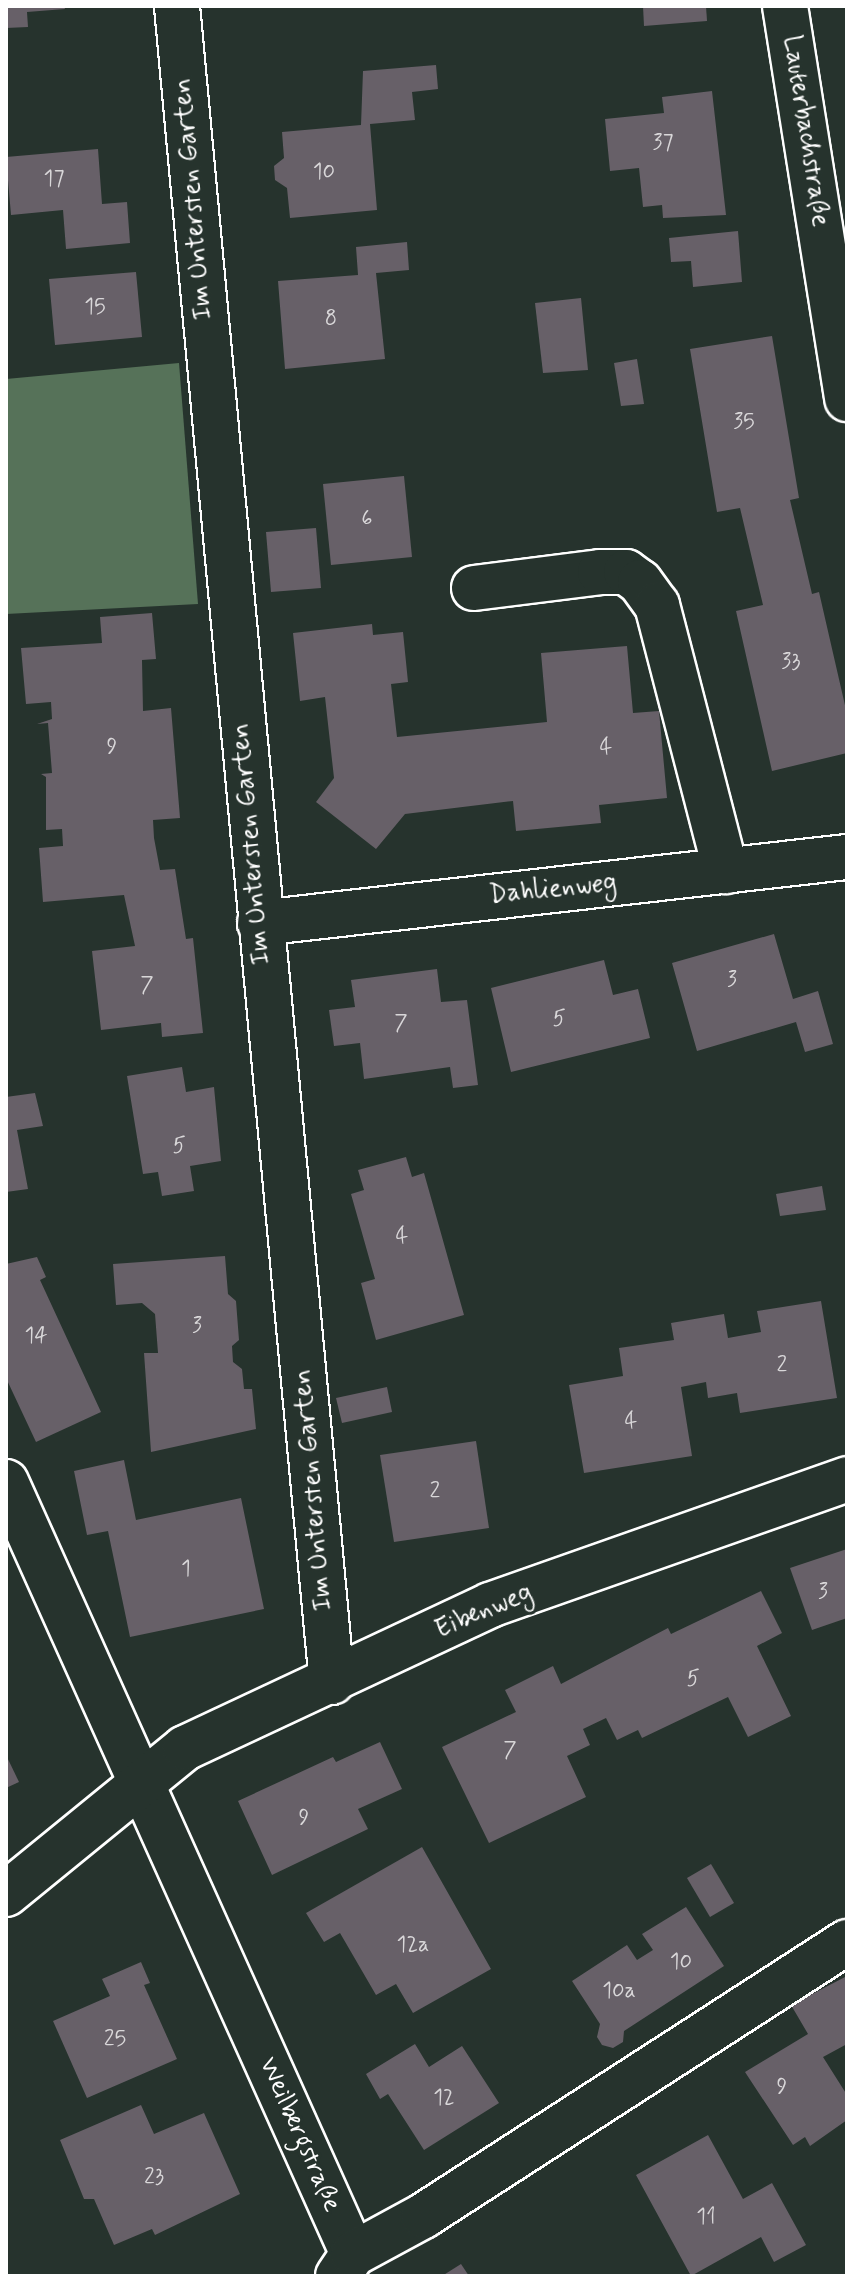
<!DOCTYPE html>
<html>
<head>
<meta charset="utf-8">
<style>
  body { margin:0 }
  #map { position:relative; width:853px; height:2282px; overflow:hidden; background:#26332d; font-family:Mynerve,sans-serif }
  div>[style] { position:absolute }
  .green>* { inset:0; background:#567259 }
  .building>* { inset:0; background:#676068 }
  .roads { filter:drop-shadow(2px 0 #fff) drop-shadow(-2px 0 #fff) drop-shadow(0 2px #fff) drop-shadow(0 -2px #fff) }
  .minor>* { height:44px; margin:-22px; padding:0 22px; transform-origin:22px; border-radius:22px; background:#26332d }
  span { translate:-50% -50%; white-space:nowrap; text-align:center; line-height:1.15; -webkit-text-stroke:6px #26332d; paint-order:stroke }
  .number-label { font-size:22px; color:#d9d7d9 }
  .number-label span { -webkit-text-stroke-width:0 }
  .street-label { font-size:26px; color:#fff }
  .frame { position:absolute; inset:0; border:8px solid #fff; pointer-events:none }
</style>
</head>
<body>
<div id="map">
  <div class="green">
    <div style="clip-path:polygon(179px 363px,198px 604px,6px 614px,6px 379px)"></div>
  </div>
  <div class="building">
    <div style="clip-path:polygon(6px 6px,64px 6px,65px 9px,27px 12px,28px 27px,6px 28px)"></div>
    <div style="clip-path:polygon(643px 6px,706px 6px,707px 21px,644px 26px)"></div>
    <div style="clip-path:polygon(436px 65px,438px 89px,412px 92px,415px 120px,370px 124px,377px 210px,290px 218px,287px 188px,275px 180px,274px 166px,284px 158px,282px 132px,361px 125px,363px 71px)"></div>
    <div style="clip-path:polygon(712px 91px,726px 215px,663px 218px,662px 205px,643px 207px,639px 168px,610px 171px,605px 119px,664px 113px,662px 97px)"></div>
    <div style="clip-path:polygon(98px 149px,102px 204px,127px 202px,130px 243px,66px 249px,63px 210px,11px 215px,6px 157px)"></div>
    <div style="clip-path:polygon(738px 231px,742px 282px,693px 287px,691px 261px,671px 262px,669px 238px)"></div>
    <div style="clip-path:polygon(407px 242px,409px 270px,376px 273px,385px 359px,285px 369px,278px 281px,358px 275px,356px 247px)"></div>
    <div style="clip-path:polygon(136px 272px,142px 337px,55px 345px,49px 279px)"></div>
    <div style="clip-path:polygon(581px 298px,588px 370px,543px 373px,535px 303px)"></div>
    <div style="clip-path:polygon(772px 336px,799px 498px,790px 500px,812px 594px,819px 592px,847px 714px,847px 753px,772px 771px,736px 611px,763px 605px,740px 508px,717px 512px,690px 349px)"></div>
    <div style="clip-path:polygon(637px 359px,644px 404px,621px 406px,614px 363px)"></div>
    <div style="clip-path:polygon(404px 476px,412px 557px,331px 565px,323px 484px)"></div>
    <div style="clip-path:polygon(316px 528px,321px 588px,271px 592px,266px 532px)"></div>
    <div style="clip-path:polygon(152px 613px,156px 659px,142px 660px,143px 711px,171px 708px,180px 818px,153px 820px,154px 838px,160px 870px,175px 869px,186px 939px,193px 938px,203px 1033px,162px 1037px,161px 1023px,101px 1030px,92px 951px,135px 946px,124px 895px,43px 902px,39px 848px,63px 846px,62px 829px,46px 830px,46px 777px,41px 774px,52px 773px,48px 723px,37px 724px,52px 719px,51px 702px,26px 704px,21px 648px,102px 643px,100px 617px)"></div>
    <div style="clip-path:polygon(372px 624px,373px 635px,403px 632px,408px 682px,391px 684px,397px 737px,547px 722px,541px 653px,627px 646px,633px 713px,659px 711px,667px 798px,599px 805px,601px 823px,516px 831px,513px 801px,405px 814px,376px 849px,316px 802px,334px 778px,325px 697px,300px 701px,293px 633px)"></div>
    <div style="clip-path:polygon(774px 934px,793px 999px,818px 991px,833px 1044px,805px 1052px,796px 1022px,697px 1051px,672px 963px)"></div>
    <div style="clip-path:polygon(604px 960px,613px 995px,638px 989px,650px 1038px,511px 1072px,491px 988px)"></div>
    <div style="clip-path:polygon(437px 969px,441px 1002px,467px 1000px,478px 1085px,453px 1088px,450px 1067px,364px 1079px,360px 1043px,334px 1046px,329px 1010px,355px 1007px,351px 980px)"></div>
    <div style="clip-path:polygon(182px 1067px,186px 1092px,214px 1087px,221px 1161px,190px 1166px,194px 1191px,162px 1196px,158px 1172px,143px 1174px,127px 1076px)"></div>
    <div style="clip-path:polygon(35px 1093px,43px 1126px,17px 1130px,28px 1189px,6px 1192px,6px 1097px)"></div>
    <div style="clip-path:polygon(406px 1157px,412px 1177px,424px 1173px,464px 1315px,376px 1340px,361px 1283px,375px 1279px,351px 1194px,364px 1190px,358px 1170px)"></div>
    <div style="clip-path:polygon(822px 1186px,826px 1210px,780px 1216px,776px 1194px)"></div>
    <div style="clip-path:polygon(225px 1256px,228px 1294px,236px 1301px,239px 1340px,232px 1346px,233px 1362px,242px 1369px,244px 1389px,252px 1389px,256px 1429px,151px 1452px,144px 1353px,158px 1353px,155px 1314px,142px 1303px,116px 1305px,113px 1264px)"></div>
    <div style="clip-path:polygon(37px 1257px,46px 1277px,40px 1280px,101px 1412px,36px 1442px,6px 1378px,6px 1264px)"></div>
    <div style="clip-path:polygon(821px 1301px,837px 1398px,740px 1413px,737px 1393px,708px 1398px,706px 1382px,681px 1387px,692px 1456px,584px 1473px,569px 1385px,623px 1376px,619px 1348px,674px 1340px,671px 1323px,724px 1314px,728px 1338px,761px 1332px,757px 1311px)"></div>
    <div style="clip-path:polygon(387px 1387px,392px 1412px,342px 1423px,336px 1398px)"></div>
    <div style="clip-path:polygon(476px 1441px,489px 1528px,394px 1542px,380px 1455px)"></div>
    <div style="clip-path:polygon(124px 1460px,136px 1520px,241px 1498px,264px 1609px,130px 1637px,108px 1531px,87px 1535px,74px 1471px)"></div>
    <div style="clip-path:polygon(847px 1549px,847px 1618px,812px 1630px,790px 1568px)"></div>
    <div style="clip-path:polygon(761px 1591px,782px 1633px,757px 1646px,791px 1716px,748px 1737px,728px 1697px,642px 1738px,638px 1730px,617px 1740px,606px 1718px,583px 1729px,590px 1745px,567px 1756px,586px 1797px,489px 1843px,442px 1747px,516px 1712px,505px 1690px,553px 1666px,561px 1684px,668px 1628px,671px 1634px)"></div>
    <div style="clip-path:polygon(380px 1742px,402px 1789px,358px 1809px,368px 1829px,272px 1875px,238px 1801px,333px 1757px,336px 1762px)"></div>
    <div style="clip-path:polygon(6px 1755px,19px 1782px,6px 1788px)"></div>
    <div style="clip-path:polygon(422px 1847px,491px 1969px,413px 2013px,396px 1984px,376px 1995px,340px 1933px,324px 1942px,306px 1913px)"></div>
    <div style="clip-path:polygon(711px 1864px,734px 1903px,710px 1917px,687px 1878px)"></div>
    <div style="clip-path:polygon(686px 1907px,724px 1966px,624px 2031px,623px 2042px,613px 2048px,602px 2045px,597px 2037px,600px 2024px,572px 1981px,627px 1945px,637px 1960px,653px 1950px,642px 1934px)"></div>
    <div style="clip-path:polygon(141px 1962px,150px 1983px,144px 1985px,177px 2059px,87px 2098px,53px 2021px,110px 1996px,102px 1979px)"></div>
    <div style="clip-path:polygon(847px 1976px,847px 2044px,823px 2057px,847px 2095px,847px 2120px,810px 2146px,805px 2137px,793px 2145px,745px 2072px,808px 2034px,791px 2005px)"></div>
    <div style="clip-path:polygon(415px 2044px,429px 2067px,462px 2046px,499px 2103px,424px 2150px,388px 2094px,380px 2099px,366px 2074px)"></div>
    <div style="clip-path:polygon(141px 2105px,154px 2134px,204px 2113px,240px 2194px,155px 2235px,152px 2229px,114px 2245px,94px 2199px,84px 2199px,60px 2140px)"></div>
    <div style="clip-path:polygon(708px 2135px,743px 2199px,772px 2183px,806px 2245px,774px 2262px,761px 2237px,691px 2276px,636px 2175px)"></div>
    <div style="clip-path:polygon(461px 2264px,469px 2276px,442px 2276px)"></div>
  </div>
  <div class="roads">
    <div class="minor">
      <div style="left:177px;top:6px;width:1683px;rotate:84.72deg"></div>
      <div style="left:785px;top:6px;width:398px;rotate:81deg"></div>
      <div style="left:474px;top:588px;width:127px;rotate:-7.2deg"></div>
      <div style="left:600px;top:572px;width:26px"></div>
      <div style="left:626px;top:572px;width:17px;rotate:36deg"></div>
      <div style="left:640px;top:582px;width:29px;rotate:54deg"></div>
      <div style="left:657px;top:605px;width:275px;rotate:75.5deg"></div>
      <div style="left:260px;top:923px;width:591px;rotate:-6.42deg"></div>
      <div style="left:6px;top:1482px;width:846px;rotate:65.8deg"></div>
      <div style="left:6px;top:1894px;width:231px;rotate:-39.2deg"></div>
      <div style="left:185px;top:1748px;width:337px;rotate:-25.1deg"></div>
      <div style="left:490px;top:1605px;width:379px;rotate:-19.4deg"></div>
      <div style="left:338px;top:2276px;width:27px;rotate:-56deg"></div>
      <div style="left:353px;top:2254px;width:80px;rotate:-28.5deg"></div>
      <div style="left:423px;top:2216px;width:505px;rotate:-32.87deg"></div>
    </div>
  </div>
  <div class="number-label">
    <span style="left:663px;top:144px">37</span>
    <span style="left:324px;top:173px">10</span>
    <span style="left:54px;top:180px">17</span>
    <span style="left:95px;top:308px">15</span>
    <span style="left:331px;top:320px">8</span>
    <span style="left:744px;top:423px">35</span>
    <span style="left:367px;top:520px">6</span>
    <span style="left:791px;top:663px">33</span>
    <span style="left:112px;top:748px">9</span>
    <span style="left:606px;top:748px">4</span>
    <span style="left:732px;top:981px">3</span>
    <span style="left:147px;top:987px">7</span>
    <span style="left:559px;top:1020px">5</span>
    <span style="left:401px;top:1025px">7</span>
    <span style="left:179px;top:1147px">5</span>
    <span style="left:402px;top:1237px">4</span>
    <span style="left:197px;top:1327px">3</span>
    <span style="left:36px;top:1337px">14</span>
    <span style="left:782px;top:1366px">2</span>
    <span style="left:631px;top:1422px">4</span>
    <span style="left:435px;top:1492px">2</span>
    <span style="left:186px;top:1570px">1</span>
    <span style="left:823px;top:1593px">3</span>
    <span style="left:693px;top:1680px">5</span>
    <span style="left:510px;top:1752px">7</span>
    <span style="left:304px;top:1819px">9</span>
    <span style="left:413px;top:1946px">12a</span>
    <span style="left:681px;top:1963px">10</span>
    <span style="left:619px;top:1992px">10a</span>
    <span style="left:115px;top:2040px">25</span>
    <span style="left:782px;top:2088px">9</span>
    <span style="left:444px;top:2099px">12</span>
    <span style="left:154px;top:2178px">23</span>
    <span style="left:706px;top:2218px">11</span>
  </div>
  <div class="street-label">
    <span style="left:805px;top:131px;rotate:81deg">Lauterbachstraße</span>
    <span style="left:194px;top:199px;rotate:-95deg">Im Untersten Garten</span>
    <span style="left:252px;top:844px;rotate:-95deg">Im Untersten Garten</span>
    <span style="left:553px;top:890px;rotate:-6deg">Dahlienweg</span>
    <span style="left:314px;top:1490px;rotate:-95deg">Im Untersten Garten</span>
    <span style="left:484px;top:1612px;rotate:-23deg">Eibenweg</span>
    <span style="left:299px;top:2135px;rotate:66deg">Weilbergstraße</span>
  </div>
  <div class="frame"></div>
</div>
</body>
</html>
